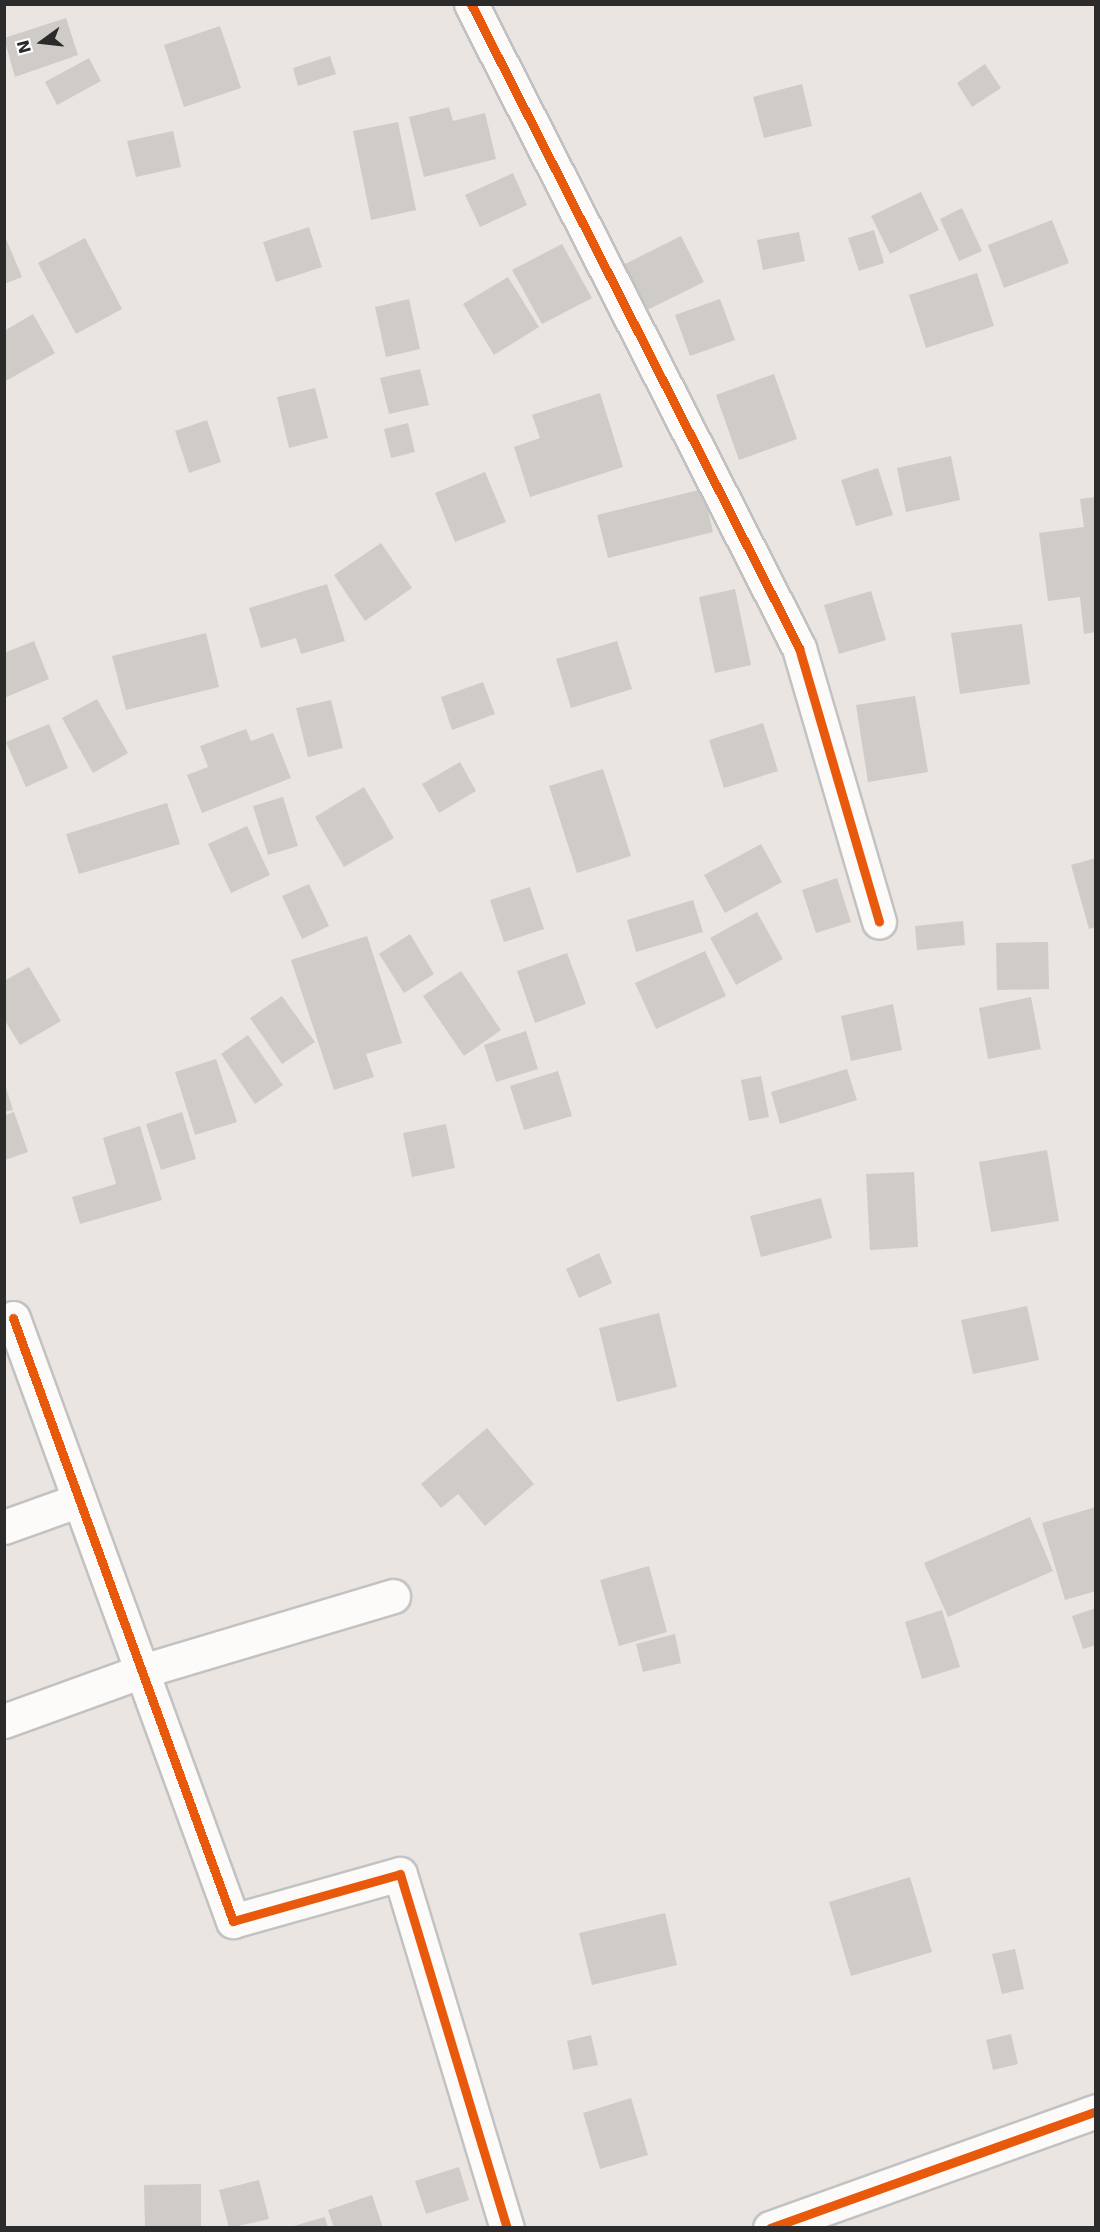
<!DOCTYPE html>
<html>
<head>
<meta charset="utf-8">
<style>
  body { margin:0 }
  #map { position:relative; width:1100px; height:2232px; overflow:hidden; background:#eae5e0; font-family:"DejaVu Sans",sans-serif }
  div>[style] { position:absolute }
  .building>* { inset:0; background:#cfcbc7 }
  .roads { filter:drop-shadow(2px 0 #c3c2c2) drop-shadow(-2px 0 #c3c2c2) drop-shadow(0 2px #c3c2c2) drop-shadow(0 -2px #c3c2c2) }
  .minor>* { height:33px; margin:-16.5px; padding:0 16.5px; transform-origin:16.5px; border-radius:16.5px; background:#fcfbfa }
  .cycleway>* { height:9px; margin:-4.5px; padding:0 4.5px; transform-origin:4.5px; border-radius:4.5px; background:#e8590c }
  span { translate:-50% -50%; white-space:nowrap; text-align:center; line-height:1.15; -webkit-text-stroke:5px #fff; paint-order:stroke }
  .frame { position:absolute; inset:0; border:6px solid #2b2b2b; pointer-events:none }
  .north { position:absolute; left:12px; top:12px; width:60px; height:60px; -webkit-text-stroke:4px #fff; paint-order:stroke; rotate:255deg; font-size:16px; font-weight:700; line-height:24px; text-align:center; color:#2b2b2b }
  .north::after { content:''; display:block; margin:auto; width:21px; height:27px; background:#2b2b2b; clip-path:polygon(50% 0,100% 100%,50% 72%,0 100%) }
</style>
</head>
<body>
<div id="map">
  <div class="building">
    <div style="clip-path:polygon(66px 18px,78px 55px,15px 77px,4px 38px)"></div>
    <div style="clip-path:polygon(220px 26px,241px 88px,184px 107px,164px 45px)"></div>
    <div style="clip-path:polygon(330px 56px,336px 74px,298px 86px,293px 68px)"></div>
    <div style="clip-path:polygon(89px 58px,101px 81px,57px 105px,45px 82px)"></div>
    <div style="clip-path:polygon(985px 64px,1001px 88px,972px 107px,957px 83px)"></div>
    <div style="clip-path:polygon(802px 84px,812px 126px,764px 138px,753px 97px)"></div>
    <div style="clip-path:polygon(449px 107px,453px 121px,485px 113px,496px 159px,424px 177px,409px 117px)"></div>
    <div style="clip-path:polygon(398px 122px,416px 210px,371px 220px,353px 131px)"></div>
    <div style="clip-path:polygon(173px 131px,181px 167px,136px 177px,127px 141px)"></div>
    <div style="clip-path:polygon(513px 173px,527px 205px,480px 227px,465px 195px)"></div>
    <div style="clip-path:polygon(921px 192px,939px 230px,890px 254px,871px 216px)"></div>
    <div style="clip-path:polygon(962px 208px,982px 251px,959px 261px,940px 219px)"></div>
    <div style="clip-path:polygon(1052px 220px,1069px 263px,1004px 288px,988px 245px)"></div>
    <div style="clip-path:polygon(309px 227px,322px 267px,276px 282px,263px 242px)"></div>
    <div style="clip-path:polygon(874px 230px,884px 263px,859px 271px,848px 238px)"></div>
    <div style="clip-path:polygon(799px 232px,805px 261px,763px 270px,757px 240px)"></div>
    <div style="clip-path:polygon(4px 234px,22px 277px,4px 284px)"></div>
    <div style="clip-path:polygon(681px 236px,704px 282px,645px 311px,623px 265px)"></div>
    <div style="clip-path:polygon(85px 238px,122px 309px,76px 334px,38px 263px)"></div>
    <div style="clip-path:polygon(562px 244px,592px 298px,542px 324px,512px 270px)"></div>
    <div style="clip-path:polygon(977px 273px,994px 326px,926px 348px,909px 295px)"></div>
    <div style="clip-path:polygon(508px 277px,539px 327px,494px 355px,463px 304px)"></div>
    <div style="clip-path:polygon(409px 299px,420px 349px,386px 357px,375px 307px)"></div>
    <div style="clip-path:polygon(720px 299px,735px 340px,690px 356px,675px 315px)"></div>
    <div style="clip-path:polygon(33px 314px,55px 353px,4px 382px,4px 331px)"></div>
    <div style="clip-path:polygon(420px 369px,429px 405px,389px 414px,380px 378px)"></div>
    <div style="clip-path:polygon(774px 374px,797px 439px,739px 460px,716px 395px)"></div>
    <div style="clip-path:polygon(315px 388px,328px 438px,289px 448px,277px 397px)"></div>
    <div style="clip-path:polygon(600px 393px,623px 467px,530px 497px,514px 447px,540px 438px,532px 415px)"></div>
    <div style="clip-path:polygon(207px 420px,221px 462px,189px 473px,175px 431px)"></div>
    <div style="clip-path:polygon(408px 423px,415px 452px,391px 458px,384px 429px)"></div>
    <div style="clip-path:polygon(951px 456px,960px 500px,906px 512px,897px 468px)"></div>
    <div style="clip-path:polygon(878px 468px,893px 515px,856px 526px,841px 480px)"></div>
    <div style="clip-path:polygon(485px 472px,506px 522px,455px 542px,435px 493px)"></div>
    <div style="clip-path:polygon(703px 489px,713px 532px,608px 558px,597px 515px)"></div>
    <div style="clip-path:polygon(1096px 497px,1096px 632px,1084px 634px,1080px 597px,1048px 601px,1039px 533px,1084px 527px,1080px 499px)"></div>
    <div style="clip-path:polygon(381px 543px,412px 588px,365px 621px,334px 575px)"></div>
    <div style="clip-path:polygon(327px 584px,345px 641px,301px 654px,296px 638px,261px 648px,249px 608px)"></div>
    <div style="clip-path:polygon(735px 589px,751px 665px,715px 673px,699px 597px)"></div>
    <div style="clip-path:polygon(871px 591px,886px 640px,839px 654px,824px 605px)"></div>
    <div style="clip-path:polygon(1022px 624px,1030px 684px,960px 694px,951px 633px)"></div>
    <div style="clip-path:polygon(206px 633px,219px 687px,126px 710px,112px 656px)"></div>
    <div style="clip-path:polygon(34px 641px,49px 679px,4px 698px,4px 653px)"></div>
    <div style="clip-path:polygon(617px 641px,632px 689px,571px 708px,556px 659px)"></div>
    <div style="clip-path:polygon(483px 682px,495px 714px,452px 730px,441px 697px)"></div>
    <div style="clip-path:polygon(915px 696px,928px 772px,868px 782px,856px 705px)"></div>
    <div style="clip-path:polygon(97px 699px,128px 753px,93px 773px,62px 718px)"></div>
    <div style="clip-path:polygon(331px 700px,343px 748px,308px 757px,296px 708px)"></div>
    <div style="clip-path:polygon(763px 723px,778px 771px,724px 788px,709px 740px)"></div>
    <div style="clip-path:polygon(49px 724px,68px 768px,26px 787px,6px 742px)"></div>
    <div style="clip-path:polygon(246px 729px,251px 741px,273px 733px,291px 778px,202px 813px,187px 775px,208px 767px,200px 746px)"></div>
    <div style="clip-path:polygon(460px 762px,476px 791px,439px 813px,422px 784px)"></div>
    <div style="clip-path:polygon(603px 769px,631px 856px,577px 873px,549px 786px)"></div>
    <div style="clip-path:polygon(364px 787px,394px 838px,344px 867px,315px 817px)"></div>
    <div style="clip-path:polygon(283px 797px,298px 846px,268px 855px,253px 806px)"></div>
    <div style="clip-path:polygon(167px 803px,180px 844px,79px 874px,66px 834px)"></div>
    <div style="clip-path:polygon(247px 826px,270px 875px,231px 893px,208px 844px)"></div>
    <div style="clip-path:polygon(761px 844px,782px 882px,725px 913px,704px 875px)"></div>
    <div style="clip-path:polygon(1096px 858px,1096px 927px,1089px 929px,1071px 865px)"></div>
    <div style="clip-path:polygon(837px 878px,851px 922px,816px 933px,802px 890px)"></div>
    <div style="clip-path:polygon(309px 884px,329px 926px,302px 939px,282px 896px)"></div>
    <div style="clip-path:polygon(530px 887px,544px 929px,504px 942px,490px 900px)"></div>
    <div style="clip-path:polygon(693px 900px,703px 932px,636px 952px,627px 920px)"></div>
    <div style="clip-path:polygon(757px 912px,783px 959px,736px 985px,710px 938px)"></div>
    <div style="clip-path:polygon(963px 921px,965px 945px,917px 950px,915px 926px)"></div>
    <div style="clip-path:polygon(410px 934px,434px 974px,404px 993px,379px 954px)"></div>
    <div style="clip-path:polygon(367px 936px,402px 1043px,366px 1054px,374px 1077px,334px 1090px,291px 960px)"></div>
    <div style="clip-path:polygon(1048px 942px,1049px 989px,997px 990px,996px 943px)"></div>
    <div style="clip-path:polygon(705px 951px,726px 996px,656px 1029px,635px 983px)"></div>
    <div style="clip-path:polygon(567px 953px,586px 1004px,535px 1023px,517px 971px)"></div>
    <div style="clip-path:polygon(29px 967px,61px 1021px,20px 1045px,4px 1019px,4px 981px)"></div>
    <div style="clip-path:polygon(461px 971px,501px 1030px,464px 1056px,423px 996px)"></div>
    <div style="clip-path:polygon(282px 996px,315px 1042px,282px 1064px,250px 1018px)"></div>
    <div style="clip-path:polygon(1031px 997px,1041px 1049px,988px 1059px,979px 1008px)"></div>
    <div style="clip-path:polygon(893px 1004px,902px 1050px,851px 1061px,841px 1016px)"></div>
    <div style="clip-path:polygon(526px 1031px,538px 1069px,496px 1082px,484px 1045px)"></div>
    <div style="clip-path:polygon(248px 1035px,283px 1085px,255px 1104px,221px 1054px)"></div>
    <div style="clip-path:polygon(216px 1059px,237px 1122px,195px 1135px,175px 1072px)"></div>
    <div style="clip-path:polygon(847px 1069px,857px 1100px,780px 1124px,771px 1092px)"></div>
    <div style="clip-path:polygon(558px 1071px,572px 1116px,524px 1130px,510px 1086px)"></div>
    <div style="clip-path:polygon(761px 1076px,769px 1117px,749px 1121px,741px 1080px)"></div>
    <div style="clip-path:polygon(4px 1081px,13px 1110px,4px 1112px)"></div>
    <div style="clip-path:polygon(14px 1112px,28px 1152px,5px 1160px,5px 1115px)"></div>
    <div style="clip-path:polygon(182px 1112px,196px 1159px,161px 1170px,146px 1124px)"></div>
    <div style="clip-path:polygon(446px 1124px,455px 1168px,412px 1177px,403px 1133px)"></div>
    <div style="clip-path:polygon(140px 1126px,162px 1200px,80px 1224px,72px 1197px,116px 1184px,103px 1138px)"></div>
    <div style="clip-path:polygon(1047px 1150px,1059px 1221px,991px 1232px,979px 1162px)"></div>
    <div style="clip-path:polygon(914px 1172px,918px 1247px,870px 1250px,866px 1174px)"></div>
    <div style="clip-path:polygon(821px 1198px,832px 1238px,761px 1257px,750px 1216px)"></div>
    <div style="clip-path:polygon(599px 1253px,612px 1283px,579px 1298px,566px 1269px)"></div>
    <div style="clip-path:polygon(1027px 1306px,1039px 1360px,973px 1374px,961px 1320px)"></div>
    <div style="clip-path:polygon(659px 1313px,677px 1387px,617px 1402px,599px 1328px)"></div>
    <div style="clip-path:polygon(487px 1428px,534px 1484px,485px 1526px,458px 1494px,441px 1508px,421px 1484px)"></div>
    <div style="clip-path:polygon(1096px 1507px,1096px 1591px,1065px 1600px,1042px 1523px)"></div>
    <div style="clip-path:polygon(1030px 1517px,1053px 1571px,948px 1617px,924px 1563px)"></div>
    <div style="clip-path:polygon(649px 1566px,667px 1632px,619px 1646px,600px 1580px)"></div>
    <div style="clip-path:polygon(1096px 1608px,1096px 1645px,1083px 1649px,1072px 1616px)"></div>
    <div style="clip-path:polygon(942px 1610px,960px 1667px,922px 1679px,905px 1622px)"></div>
    <div style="clip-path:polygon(675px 1634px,681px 1663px,643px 1672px,636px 1644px)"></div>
    <div style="clip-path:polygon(910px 1877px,932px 1952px,851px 1976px,829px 1902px)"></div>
    <div style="clip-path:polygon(665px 1913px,677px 1965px,592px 1985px,579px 1933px)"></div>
    <div style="clip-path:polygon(1015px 1949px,1024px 1989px,1002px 1994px,992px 1954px)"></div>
    <div style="clip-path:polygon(1011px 2034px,1018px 2064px,993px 2070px,986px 2040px)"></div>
    <div style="clip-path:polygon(591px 2035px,598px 2065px,573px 2070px,567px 2041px)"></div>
    <div style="clip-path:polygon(631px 2098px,648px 2155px,600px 2169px,583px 2113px)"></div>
    <div style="clip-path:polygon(459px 2167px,469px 2200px,426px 2214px,415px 2181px)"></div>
    <div style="clip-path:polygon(259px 2180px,269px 2219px,229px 2228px,219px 2190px)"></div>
    <div style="clip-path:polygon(201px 2184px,201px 2228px,145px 2228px,144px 2185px)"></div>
    <div style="clip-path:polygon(372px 2195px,383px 2228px,334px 2228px,328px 2210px)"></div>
    <div style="clip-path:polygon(325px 2217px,328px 2228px,290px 2228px,290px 2227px)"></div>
  </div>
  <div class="roads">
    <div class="minor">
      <div style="left:471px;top:4px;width:723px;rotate:63.01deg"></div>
      <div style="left:799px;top:648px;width:285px;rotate:73.7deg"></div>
      <div style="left:13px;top:1318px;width:642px;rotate:69.96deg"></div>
      <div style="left:233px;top:1921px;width:173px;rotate:-15.7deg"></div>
      <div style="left:400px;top:1874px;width:370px;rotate:73.2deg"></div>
      <div style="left:4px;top:1527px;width:80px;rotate:-19.8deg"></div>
      <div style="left:4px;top:1721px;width:147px;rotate:-19.9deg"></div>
      <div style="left:142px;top:1671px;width:262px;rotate:-16.6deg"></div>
      <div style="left:770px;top:2228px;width:346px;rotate:-19.7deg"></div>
    </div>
  </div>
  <div class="cycleway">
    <div style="left:471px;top:4px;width:723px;rotate:63.01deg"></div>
    <div style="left:799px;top:648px;width:285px;rotate:73.7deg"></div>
    <div style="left:13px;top:1318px;width:642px;rotate:69.96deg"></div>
    <div style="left:233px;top:1921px;width:173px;rotate:-15.7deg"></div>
    <div style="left:400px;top:1874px;width:370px;rotate:73.2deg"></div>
    <div style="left:770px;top:2228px;width:346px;rotate:-19.7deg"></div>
  </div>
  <div class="frame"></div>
  <div class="north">N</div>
</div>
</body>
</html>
